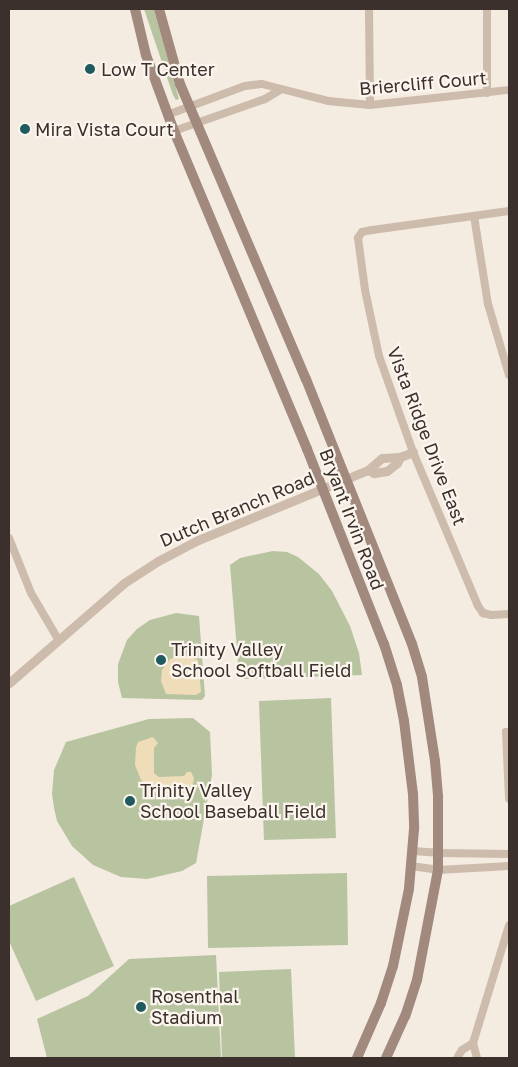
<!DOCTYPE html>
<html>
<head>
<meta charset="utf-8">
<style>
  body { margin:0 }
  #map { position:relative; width:518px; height:1067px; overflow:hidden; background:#f4ebe1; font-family:"Golos Text",sans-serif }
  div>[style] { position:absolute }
  .green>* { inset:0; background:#b8c4a0 }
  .sand>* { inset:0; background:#efdcb8 }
  .minor>* { height:8px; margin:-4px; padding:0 4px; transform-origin:4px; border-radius:4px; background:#cdbbac }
  .tertiary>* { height:9px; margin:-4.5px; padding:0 4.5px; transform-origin:4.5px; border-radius:4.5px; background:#cdbbac }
  .secondary>* { height:10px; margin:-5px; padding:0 5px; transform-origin:5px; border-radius:5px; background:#a18a7d }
  .dots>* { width:14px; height:14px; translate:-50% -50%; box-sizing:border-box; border:2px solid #fbf5ee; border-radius:50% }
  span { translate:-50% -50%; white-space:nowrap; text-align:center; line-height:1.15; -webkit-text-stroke:4.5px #fbf5ee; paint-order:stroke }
  .poi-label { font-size:18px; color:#3b302b }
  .left { translate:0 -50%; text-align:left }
  .street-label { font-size:18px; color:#3b302b }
  .frame { position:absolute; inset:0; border:10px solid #3b302b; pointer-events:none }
</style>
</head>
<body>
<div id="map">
  <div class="green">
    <div style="clip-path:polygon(144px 9px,154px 9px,179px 99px,176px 100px,173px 95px)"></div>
    <div style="clip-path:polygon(273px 551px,287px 552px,298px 557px,319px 574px,332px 591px,350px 626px,359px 653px,362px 675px,243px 679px,239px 674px,230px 565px,240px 558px)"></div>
    <div style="clip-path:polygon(176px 613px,199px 616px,205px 696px,202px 700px,122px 698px,118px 682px,118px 664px,127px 640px,137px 629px,150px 620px)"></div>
    <div style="clip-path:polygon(331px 698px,336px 838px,264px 840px,259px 701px)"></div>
    <div style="clip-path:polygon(193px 718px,210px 732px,212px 775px,196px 863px,182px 871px,147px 879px,121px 877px,93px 865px,72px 846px,57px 821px,54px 808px,52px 794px,54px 770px,66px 742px,149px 719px)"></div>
    <div style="clip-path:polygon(347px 873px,348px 945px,208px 948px,207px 876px)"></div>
    <div style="clip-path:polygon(74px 877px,114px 966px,36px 1001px,9px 941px,9px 906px)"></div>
    <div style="clip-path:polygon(216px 955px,221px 1058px,47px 1058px,37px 1019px,88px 996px,129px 959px)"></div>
    <div style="clip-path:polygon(291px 969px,295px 1058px,222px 1058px,219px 972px)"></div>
  </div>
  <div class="sand">
    <div style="clip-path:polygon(184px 655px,198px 660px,201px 692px,196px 695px,166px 694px,161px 681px,162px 670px,170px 659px)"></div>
    <div style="clip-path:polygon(153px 737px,158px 743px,154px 748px,154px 773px,159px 777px,184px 776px,187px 772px,191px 772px,194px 778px,191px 792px,179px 796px,162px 796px,151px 790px,141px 780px,135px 765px,136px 747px,138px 742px)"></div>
  </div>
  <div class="minor">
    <div style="left:369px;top:9px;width:96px;rotate:89.4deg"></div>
    <div style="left:487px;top:9px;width:84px;rotate:90deg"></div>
    <div style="left:167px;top:115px;width:83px;rotate:-20.4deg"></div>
    <div style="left:245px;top:86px;width:17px;rotate:-7deg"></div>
    <div style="left:262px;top:84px;width:68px;rotate:14.4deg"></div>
    <div style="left:328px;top:101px;width:42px;rotate:5.4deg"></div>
    <div style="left:370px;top:105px;width:140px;rotate:-6.2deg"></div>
    <div style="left:174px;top:131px;width:96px;rotate:-19.4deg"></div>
    <div style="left:265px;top:99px;width:17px;rotate:-31deg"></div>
    <div style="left:509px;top:211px;width:138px;rotate:172.1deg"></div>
    <div style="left:372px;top:230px;width:10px;rotate:169deg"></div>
    <div style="left:362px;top:232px;width:7px;rotate:124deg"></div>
    <div style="left:358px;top:238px;width:52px;rotate:82.3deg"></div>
    <div style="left:365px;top:290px;width:67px;rotate:78deg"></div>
    <div style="left:379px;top:356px;width:102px;rotate:70.5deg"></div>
    <div style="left:413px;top:452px;width:167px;rotate:67.1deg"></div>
    <div style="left:478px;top:606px;width:9px;rotate:54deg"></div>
    <div style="left:483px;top:613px;width:8px;rotate:14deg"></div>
    <div style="left:491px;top:615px;width:18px;rotate:-3deg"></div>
    <div style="left:474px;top:216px;width:89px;rotate:81deg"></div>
    <div style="left:488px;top:304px;width:74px;rotate:73.5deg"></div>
    <div style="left:9px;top:538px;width:59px;rotate:68.2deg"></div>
    <div style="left:31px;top:593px;width:53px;rotate:59.6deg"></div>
    <div style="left:509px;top:732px;width:3px;rotate:180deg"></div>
    <div style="left:506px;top:732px;width:67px;rotate:87.4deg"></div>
    <div style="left:412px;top:851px;width:26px;rotate:4deg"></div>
    <div style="left:438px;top:853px;width:71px;rotate:0.8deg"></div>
    <div style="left:411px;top:866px;width:27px;rotate:8deg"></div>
    <div style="left:438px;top:870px;width:71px;rotate:-3.2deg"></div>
    <div style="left:473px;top:1043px;width:123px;rotate:-73deg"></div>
    <div style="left:457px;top:1058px;width:9px;rotate:-58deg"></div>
    <div style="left:462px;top:1050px;width:13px;rotate:-32deg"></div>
    <div style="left:473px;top:1043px;width:16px;rotate:75deg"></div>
  </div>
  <div class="tertiary">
    <div style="left:368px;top:470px;width:7px;rotate:27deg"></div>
    <div style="left:374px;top:473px;width:13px;rotate:-9deg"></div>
    <div style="left:387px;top:471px;width:13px;rotate:-39deg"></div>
    <div style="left:397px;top:463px;width:7px;rotate:-63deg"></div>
    <div style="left:9px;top:683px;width:152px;rotate:-41deg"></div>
    <div style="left:124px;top:583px;width:40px;rotate:-32.9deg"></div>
    <div style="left:158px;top:561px;width:45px;rotate:-27.7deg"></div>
    <div style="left:198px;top:540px;width:184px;rotate:-22.4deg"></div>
    <div style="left:368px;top:470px;width:18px;rotate:-41deg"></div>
    <div style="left:382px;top:458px;width:18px;rotate:-3deg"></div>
    <div style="left:400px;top:457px;width:14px;rotate:-21deg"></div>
  </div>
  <div class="secondary">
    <div style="left:135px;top:9px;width:47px;rotate:76.6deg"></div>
    <div style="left:146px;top:55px;width:81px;rotate:69.8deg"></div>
    <div style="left:174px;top:131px;width:345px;rotate:67.3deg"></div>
    <div style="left:307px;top:449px;width:210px;rotate:68.5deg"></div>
    <div style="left:384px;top:644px;width:43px;rotate:72.4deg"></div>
    <div style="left:397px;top:685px;width:37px;rotate:79deg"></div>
    <div style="left:404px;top:721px;width:74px;rotate:83deg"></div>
    <div style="left:413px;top:794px;width:35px;rotate:88deg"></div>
    <div style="left:414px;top:829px;width:60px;rotate:94.8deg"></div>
    <div style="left:409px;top:889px;width:79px;rotate:101.7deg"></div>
    <div style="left:393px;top:966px;width:39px;rotate:108deg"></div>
    <div style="left:381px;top:1003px;width:60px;rotate:113.6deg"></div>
    <div style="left:159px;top:9px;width:78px;rotate:74.4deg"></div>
    <div style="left:180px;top:84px;width:321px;rotate:66.9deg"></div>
    <div style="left:306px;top:379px;width:285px;rotate:68.2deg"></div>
    <div style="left:412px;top:644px;width:34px;rotate:73deg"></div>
    <div style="left:422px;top:677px;width:85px;rotate:81.2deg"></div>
    <div style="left:435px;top:761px;width:36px;rotate:85deg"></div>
    <div style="left:438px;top:797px;width:73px;rotate:90deg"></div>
    <div style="left:438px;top:870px;width:112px;rotate:100.8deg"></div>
    <div style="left:417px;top:980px;width:38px;rotate:108deg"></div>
    <div style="left:405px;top:1016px;width:46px;rotate:114.3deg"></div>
  </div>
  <div class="dots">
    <div style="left:90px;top:69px;background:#1f5a5e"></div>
    <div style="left:25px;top:129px;background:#1f5a5e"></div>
    <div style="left:161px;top:660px;background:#1f5a5e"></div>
    <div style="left:130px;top:801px;background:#1f5a5e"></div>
    <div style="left:141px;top:1007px;background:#1f5a5e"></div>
  </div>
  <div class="poi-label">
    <span class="left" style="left:101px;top:69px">Low T Center</span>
    <span class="left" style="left:35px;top:129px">Mira Vista Court</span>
    <span class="left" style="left:171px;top:660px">Trinity Valley<br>School Softball Field</span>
    <span class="left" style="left:140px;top:801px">Trinity Valley<br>School Baseball Field</span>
    <span class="left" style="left:151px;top:1007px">Rosenthal<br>Stadium</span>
  </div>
  <div class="street-label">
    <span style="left:423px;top:83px;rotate:-5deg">Briercliff Court</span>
    <span style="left:427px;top:436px;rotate:69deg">Vista Ridge Drive East</span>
    <span style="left:237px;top:509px;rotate:-23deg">Dutch Branch Road</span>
    <span style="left:352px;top:519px;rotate:69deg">Bryant Irvin Road</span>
  </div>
  <div class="frame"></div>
</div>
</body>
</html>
